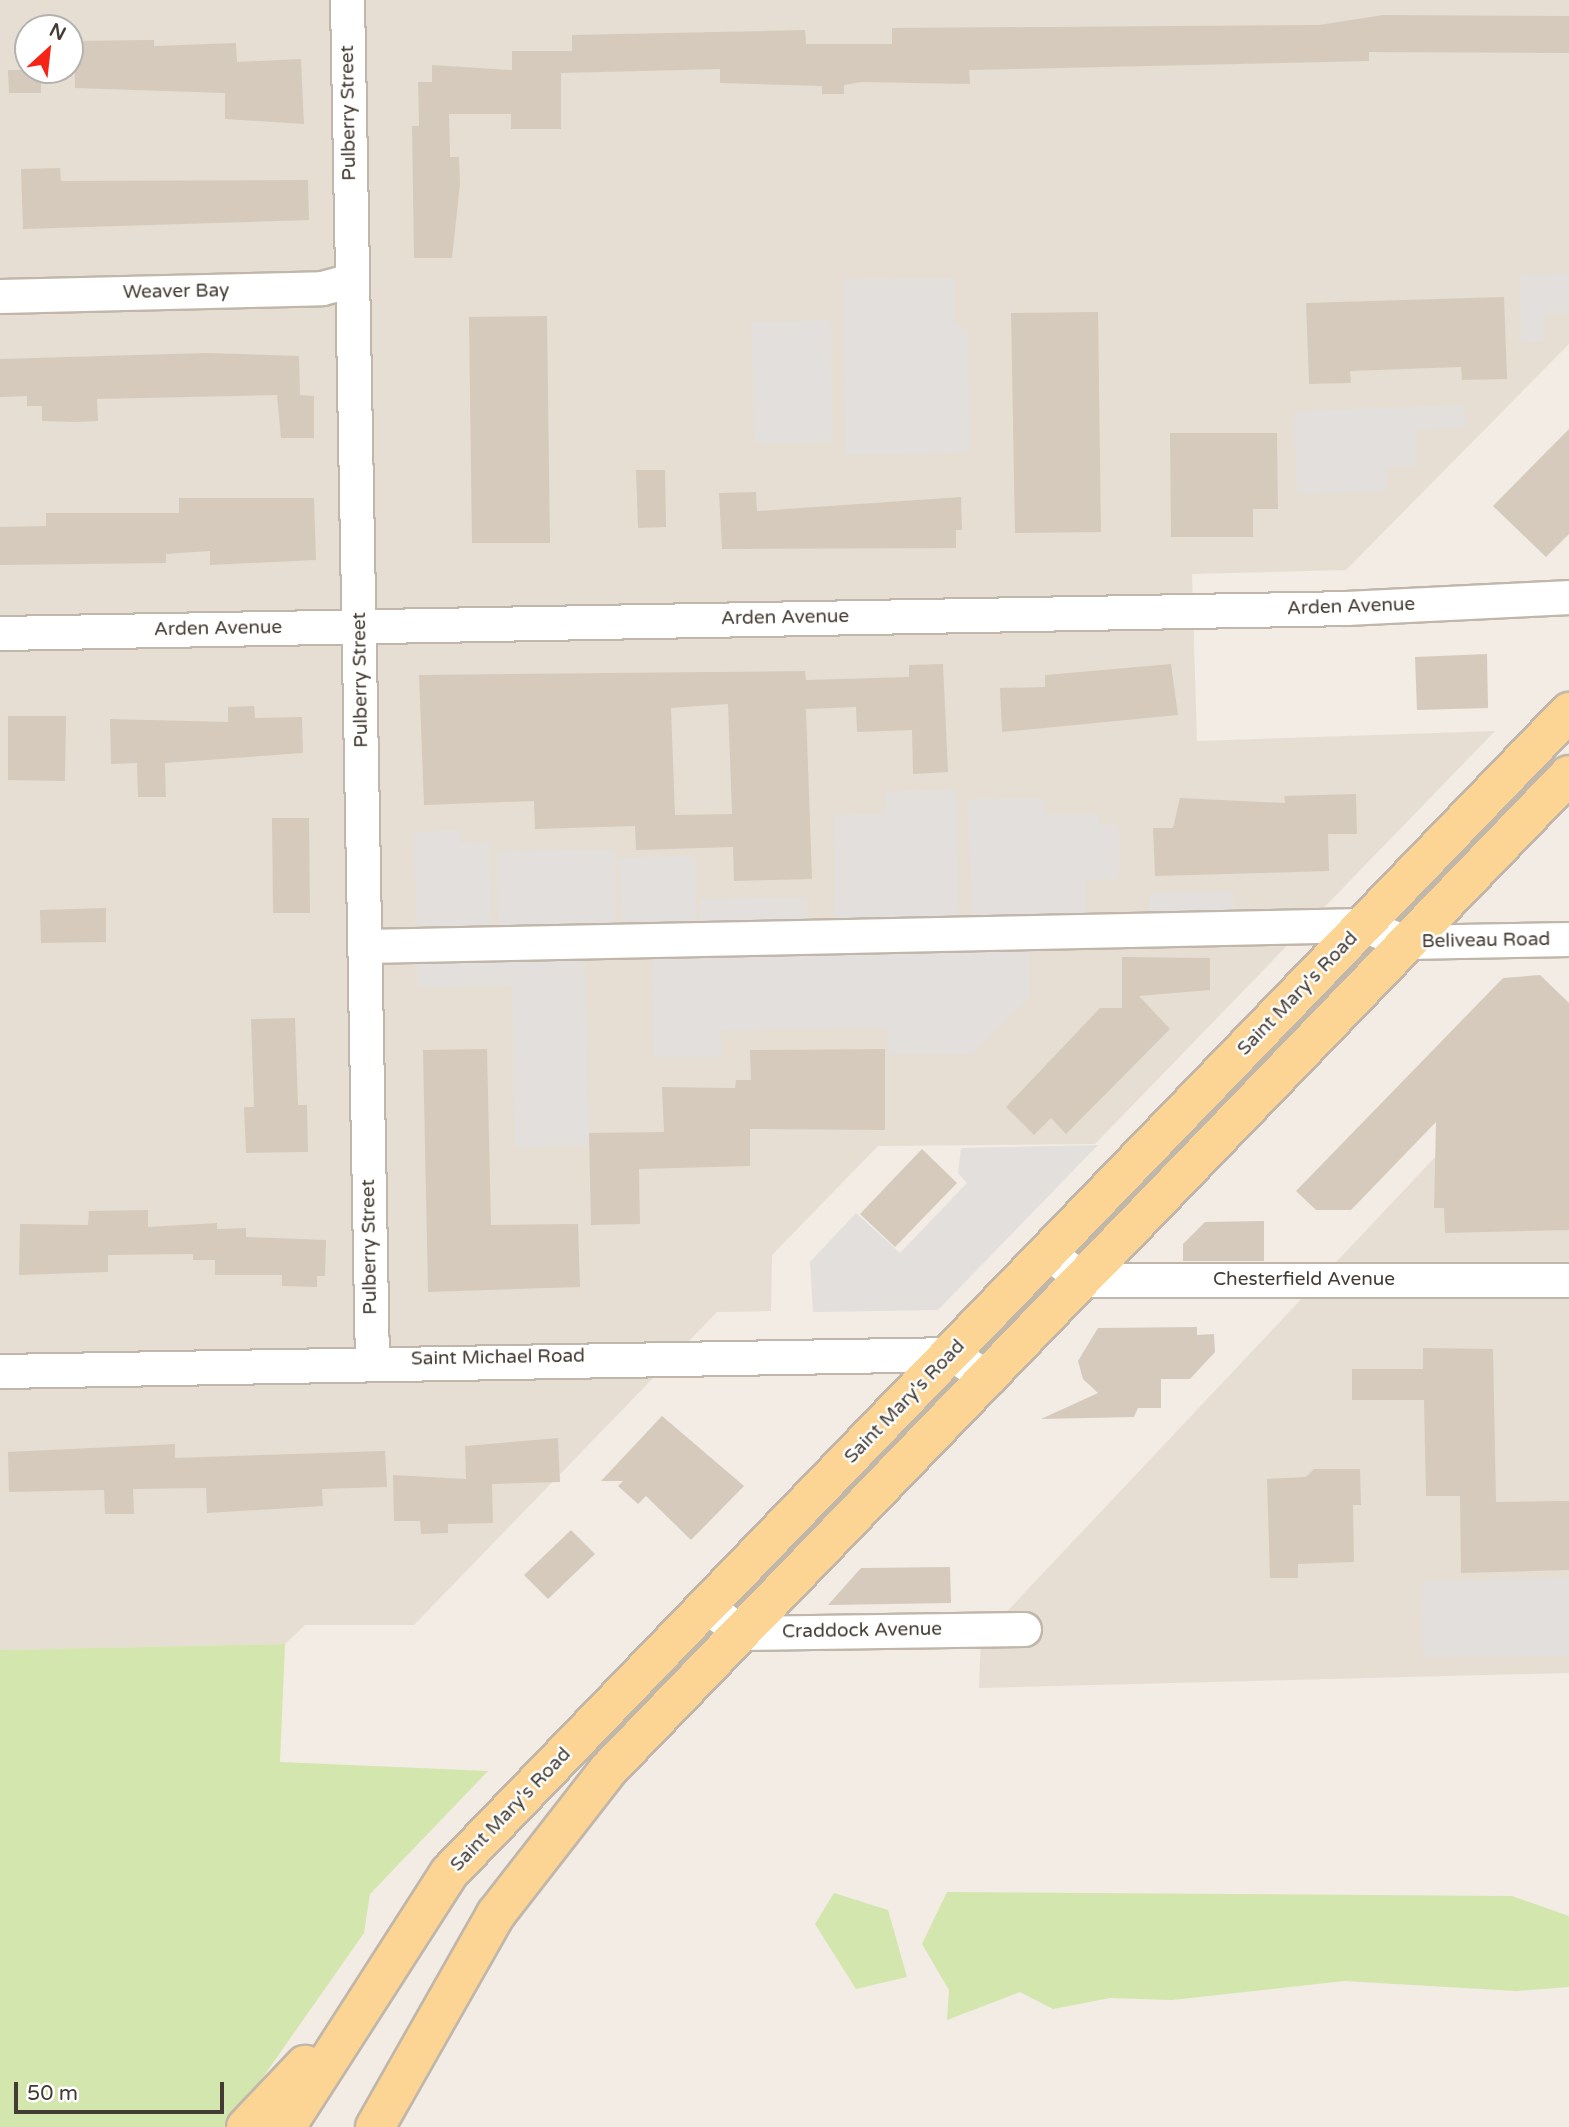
<!DOCTYPE html>
<html>
<head>
<meta charset="utf-8">
<style>
  body { margin:0 }
  #map { position:relative; width:1569px; height:2127px; overflow:hidden; background:#f2ece4; font-family:"Varela Round",sans-serif }
  div>[style] { position:absolute }
  .residential>* { inset:0; background:#e6ded2 }
  .green>* { inset:0; background:#d2e6ad }
  .parking>* { inset:0; background:#e2dfdc }
  .building>* { inset:0; background:#d6cabd }
  .roads { filter:drop-shadow(2px 0 #c0b6aa) drop-shadow(-2px 0 #c0b6aa) drop-shadow(0 2px #c0b6aa) drop-shadow(0 -2px #c0b6aa) }
  .minor>* { height:33px; margin:-16.5px; padding:0 16.5px; transform-origin:16.5px; border-radius:16.5px; background:#fff }
  .major>* { height:38px; margin:-19px; padding:0 19px; transform-origin:19px; border-radius:19px; background:#fcd493 }
  span { translate:-50% -50%; white-space:nowrap; text-align:center; line-height:1.15; -webkit-text-stroke:5px #fff; paint-order:stroke }
  .street-label { font-size:19px; color:#443c34 }
  .north { position:absolute; left:14px; top:14px; width:70px; height:70px; box-sizing:border-box; background:#fff; border:2px solid #b4b1ae; border-radius:50%; rotate:27deg; font-size:19px; font-weight:700; line-height:28px; text-align:center; color:#443c34 }
  .north::after { content:''; display:block; margin:auto; width:24px; height:32px; background:#f62317; clip-path:polygon(50% 0,100% 100%,50% 72%,0 100%) }
  .scale { position:absolute; left:14px; top:2082px; width:210px; height:32px; box-sizing:border-box; border:4px solid #443c34; border-top:0; padding-left:9px; font-size:21px; line-height:24px; white-space:nowrap; color:#443c34; -webkit-text-stroke:5px #fff; paint-order:stroke }
</style>
</head>
<body>
<div id="map">
  <div class="residential">
    <div style="clip-path:polygon(evenodd,0 0,1569px 0,1569px 344px,1346px 570px,1192px 574px,1197px 741px,1495px 731px,1095px 1144px,878px 1146px,772px 1255px,771px 1311px,717px 1312px,414px 1625px,305px 1625px,285px 1644px,0 1650px,0 0,28px 28px,70px 28px,70px 70px,28px 70px,28px 28px)"></div>
    <div style="clip-path:polygon(1569px 1015px,1569px 1673px,979px 1688px,981px 1639px)"></div>
  </div>
  <div class="green">
    <div style="clip-path:polygon(285px 1644px,280px 1762px,488px 1771px,370px 1894px,364px 1933px,228px 2127px,0 2127px,0 1650px)"></div>
    <div style="clip-path:polygon(947px 1892px,1512px 1896px,1569px 1916px,1569px 1987px,1516px 1991px,1344px 1981px,1172px 2000px,1110px 1998px,1053px 2009px,1020px 1992px,947px 2020px,949px 1990px,922px 1944px)"></div>
    <div style="clip-path:polygon(834px 1893px,888px 1910px,907px 1977px,856px 1989px,815px 1924px)"></div>
  </div>
  <div class="parking">
    <div style="clip-path:polygon(1569px 274px,1569px 314px,1543px 314px,1544px 342px,1521px 343px,1520px 275px)"></div>
    <div style="clip-path:polygon(954px 278px,954px 324px,968px 330px,970px 453px,845px 455px,843px 279px)"></div>
    <div style="clip-path:polygon(830px 320px,833px 442px,755px 444px,751px 322px)"></div>
    <div style="clip-path:polygon(1465px 405px,1466px 428px,1416px 430px,1417px 466px,1386px 467px,1387px 492px,1297px 494px,1294px 411px)"></div>
    <div style="clip-path:polygon(956px 790px,958px 927px,835px 928px,834px 815px,885px 814px,885px 791px)"></div>
    <div style="clip-path:polygon(1044px 798px,1045px 814px,1099px 814px,1099px 825px,1118px 825px,1119px 879px,1085px 880px,1086px 924px,972px 926px,969px 799px)"></div>
    <div style="clip-path:polygon(460px 830px,461px 843px,490px 842px,492px 934px,417px 936px,414px 832px)"></div>
    <div style="clip-path:polygon(615px 849px,616px 932px,499px 934px,497px 851px)"></div>
    <div style="clip-path:polygon(695px 855px,697px 927px,622px 929px,619px 858px)"></div>
    <div style="clip-path:polygon(1234px 891px,1234px 918px,1149px 921px,1149px 893px)"></div>
    <div style="clip-path:polygon(807px 897px,807px 927px,700px 928px,700px 899px)"></div>
    <div style="clip-path:polygon(1029px 951px,1030px 997px,973px 1054px,889px 1055px,888px 1028px,721px 1030px,721px 1057px,653px 1057px,652px 954px)"></div>
    <div style="clip-path:polygon(585px 958px,589px 1146px,515px 1147px,512px 986px,418px 987px,418px 961px)"></div>
    <div style="clip-path:polygon(1098px 1145px,938px 1310px,813px 1312px,810px 1262px,856px 1213px,900px 1253px,967px 1183px,958px 1173px,961px 1148px)"></div>
    <div style="clip-path:polygon(1569px 1578px,1569px 1656px,1423px 1657px,1422px 1581px)"></div>
  </div>
  <div class="building">
    <div style="clip-path:polygon(1383px 15px,1569px 16px,1569px 53px,1369px 52px,1369px 61px,969px 70px,970px 84px,861px 82px,844px 85px,844px 94px,822px 94px,822px 86px,720px 83px,720px 69px,561px 73px,561px 129px,511px 129px,511px 114px,449px 114px,450px 157px,459px 157px,460px 184px,452px 258px,414px 258px,412px 126px,419px 126px,418px 82px,432px 82px,432px 65px,512px 70px,512px 51px,572px 51px,572px 35px,805px 30px,806px 44px,892px 44px,892px 28px,1319px 25px)"></div>
    <div style="clip-path:polygon(154px 40px,154px 46px,236px 43px,237px 62px,301px 59px,304px 124px,225px 119px,225px 93px,75px 88px,74px 41px)"></div>
    <div style="clip-path:polygon(8px 70px,41px 70px,41px 93px,9px 93px)"></div>
    <div style="clip-path:polygon(60px 168px,61px 181px,308px 180px,309px 220px,23px 229px,21px 169px)"></div>
    <div style="clip-path:polygon(1504px 297px,1507px 379px,1462px 380px,1461px 367px,1350px 371px,1351px 383px,1309px 384px,1306px 303px)"></div>
    <div style="clip-path:polygon(1098px 312px,1101px 532px,1015px 533px,1011px 313px)"></div>
    <div style="clip-path:polygon(547px 316px,550px 543px,472px 543px,469px 317px)"></div>
    <div style="clip-path:polygon(206px 353px,299px 356px,300px 395px,314px 396px,314px 438px,281px 438px,277px 395px,97px 399px,98px 421px,76px 422px,42px 421px,42px 406px,27px 406px,27px 396px,0 397px,0 359px)"></div>
    <div style="clip-path:polygon(1569px 429px,1569px 534px,1546px 557px,1493px 506px)"></div>
    <div style="clip-path:polygon(1170px 433px,1277px 433px,1278px 509px,1253px 509px,1253px 537px,1171px 537px)"></div>
    <div style="clip-path:polygon(636px 470px,665px 470px,666px 527px,638px 528px)"></div>
    <div style="clip-path:polygon(756px 492px,757px 511px,961px 497px,962px 530px,956px 530px,956px 548px,722px 549px,719px 493px)"></div>
    <div style="clip-path:polygon(179px 498px,314px 498px,316px 560px,210px 565px,210px 551px,166px 554px,166px 563px,0 565px,0 527px,46px 526px,46px 513px,179px 513px)"></div>
    <div style="clip-path:polygon(1487px 654px,1488px 708px,1417px 710px,1415px 657px)"></div>
    <div style="clip-path:polygon(evenodd,943px 664px,948px 772px,913px 774px,912px 730px,857px 732px,856px 707px,806px 709px,812px 879px,734px 881px,733px 847px,636px 850px,635px 826px,535px 829px,534px 801px,424px 805px,419px 675px,805px 671px,806px 680px,909px 677px,909px 665px,943px 664px,728px 704px,732px 814px,675px 815px,671px 708px,728px 704px)"></div>
    <div style="clip-path:polygon(1171px 664px,1178px 715px,1002px 732px,1000px 688px,1045px 687px,1045px 675px)"></div>
    <div style="clip-path:polygon(254px 706px,255px 718px,302px 717px,303px 753px,165px 763px,166px 797px,138px 797px,137px 763px,111px 764px,110px 719px,228px 722px,228px 707px)"></div>
    <div style="clip-path:polygon(8px 716px,66px 716px,65px 781px,8px 780px)"></div>
    <div style="clip-path:polygon(1356px 794px,1357px 834px,1328px 834px,1329px 871px,1155px 876px,1153px 828px,1173px 828px,1180px 798px,1285px 803px,1284px 796px)"></div>
    <div style="clip-path:polygon(272px 818px,309px 818px,310px 913px,273px 913px)"></div>
    <div style="clip-path:polygon(106px 908px,106px 942px,41px 943px,40px 910px)"></div>
    <div style="clip-path:polygon(1122px 957px,1210px 958px,1210px 990px,1139px 996px,1170px 1029px,1066px 1134px,1051px 1118px,1034px 1135px,1006px 1107px,1100px 1008px,1122px 1008px)"></div>
    <div style="clip-path:polygon(1540px 975px,1569px 1003px,1569px 1230px,1445px 1233px,1444px 1208px,1434px 1208px,1436px 1122px,1351px 1210px,1316px 1210px,1296px 1191px,1503px 978px)"></div>
    <div style="clip-path:polygon(295px 1018px,298px 1105px,307px 1105px,308px 1152px,246px 1153px,244px 1107px,254px 1107px,251px 1019px)"></div>
    <div style="clip-path:polygon(487px 1049px,491px 1225px,578px 1224px,580px 1287px,428px 1292px,423px 1050px)"></div>
    <div style="clip-path:polygon(885px 1049px,885px 1130px,750px 1129px,750px 1166px,639px 1169px,640px 1224px,591px 1225px,589px 1133px,664px 1132px,662px 1087px,735px 1088px,736px 1080px,751px 1080px,750px 1050px)"></div>
    <div style="clip-path:polygon(922px 1149px,957px 1183px,895px 1247px,860px 1214px)"></div>
    <div style="clip-path:polygon(148px 1210px,148px 1227px,217px 1223px,217px 1229px,246px 1228px,246px 1237px,326px 1240px,325px 1276px,317px 1276px,317px 1287px,282px 1286px,282px 1275px,215px 1275px,215px 1260px,193px 1260px,193px 1254px,108px 1255px,108px 1272px,19px 1275px,20px 1224px,88px 1225px,89px 1211px)"></div>
    <div style="clip-path:polygon(1264px 1221px,1264px 1261px,1183px 1261px,1183px 1244px,1205px 1222px)"></div>
    <div style="clip-path:polygon(1197px 1327px,1197px 1335px,1214px 1334px,1215px 1352px,1190px 1379px,1161px 1379px,1161px 1408px,1138px 1408px,1134px 1417px,1041px 1419px,1098px 1393px,1083px 1379px,1078px 1361px,1098px 1328px)"></div>
    <div style="clip-path:polygon(1423px 1348px,1493px 1349px,1496px 1502px,1569px 1501px,1569px 1570px,1461px 1573px,1460px 1496px,1426px 1496px,1424px 1400px,1352px 1400px,1352px 1369px,1423px 1369px)"></div>
    <div style="clip-path:polygon(662px 1416px,744px 1486px,691px 1540px,646px 1496px,638px 1504px,618px 1486px,623px 1481px,601px 1481px)"></div>
    <div style="clip-path:polygon(558px 1438px,560px 1482px,492px 1484px,493px 1523px,448px 1524px,448px 1533px,421px 1534px,420px 1521px,394px 1521px,393px 1475px,466px 1479px,465px 1446px)"></div>
    <div style="clip-path:polygon(175px 1444px,175px 1458px,385px 1451px,387px 1487px,322px 1489px,323px 1506px,207px 1513px,206px 1488px,133px 1489px,134px 1514px,105px 1514px,104px 1490px,9px 1492px,8px 1452px)"></div>
    <div style="clip-path:polygon(1314px 1469px,1360px 1469px,1361px 1505px,1353px 1505px,1354px 1562px,1298px 1564px,1298px 1578px,1270px 1578px,1267px 1479px,1306px 1477px)"></div>
    <div style="clip-path:polygon(571px 1530px,595px 1554px,548px 1599px,524px 1575px)"></div>
    <div style="clip-path:polygon(950px 1567px,951px 1603px,828px 1605px,861px 1568px)"></div>
  </div>
  <div class="roads">
    <div class="minor">
      <div style="left:347px;top:0;width:1360px;rotate:88.95deg"></div>
      <div style="left:0;top:296px;width:322px;rotate:-1.4deg"></div>
      <div style="left:322px;top:288px;width:30px;rotate:-15deg"></div>
      <div style="left:0;top:633px;width:1347px;rotate:-1.06deg"></div>
      <div style="left:1347px;top:608px;width:222px;rotate:-2.8deg"></div>
      <div style="left:365px;top:946px;width:999px;rotate:-1.2deg"></div>
      <div style="left:1364px;top:925px;width:43px;rotate:23deg"></div>
      <div style="left:1404px;top:942px;width:165px;rotate:-1deg"></div>
      <div style="left:1048px;top:1253px;width:46px;rotate:36.1deg"></div>
      <div style="left:1085px;top:1280px;width:484px"></div>
      <div style="left:0;top:1371px;width:951px;rotate:-1.02deg"></div>
      <div style="left:951px;top:1354px;width:45px;rotate:32.3deg"></div>
      <div style="left:709px;top:1608px;width:41px;rotate:37.1deg"></div>
      <div style="left:742px;top:1633px;width:282px;rotate:-0.8deg"></div>
    </div>
    <div class="major">
      <div style="left:246px;top:2127px;width:86px;rotate:-46.4deg"></div>
      <div style="left:286px;top:2127px;width:303px;rotate:-57.3deg"></div>
      <div style="left:450px;top:1872px;width:1612px;rotate:-46.03deg"></div>
      <div style="left:375px;top:2127px;width:245px;rotate:-60.4deg"></div>
      <div style="left:496px;top:1914px;width:182px;rotate:-52.1deg"></div>
      <div style="left:608px;top:1770px;width:1383px;rotate:-46deg"></div>
    </div>
  </div>
  <div class="street-label">
    <span style="left:349px;top:113px;rotate:-91deg">Pulberry Street</span>
    <span style="left:176px;top:292px;rotate:-1deg">Weaver Bay</span>
    <span style="left:1351px;top:607px;rotate:-2deg">Arden Avenue</span>
    <span style="left:785px;top:618px;rotate:-1deg">Arden Avenue</span>
    <span style="left:218px;top:629px;rotate:-1deg">Arden Avenue</span>
    <span style="left:361px;top:680px;rotate:-91deg">Pulberry Street</span>
    <span style="left:1486px;top:941px;rotate:-1deg">Beliveau Road</span>
    <span style="left:1298px;top:994px;rotate:-46deg">Saint Mary's Road</span>
    <span style="left:370px;top:1247px;rotate:-91deg">Pulberry Street</span>
    <span style="left:1304px;top:1280px">Chesterfield Avenue</span>
    <span style="left:498px;top:1358px;rotate:-1deg">Saint Michael Road</span>
    <span style="left:905px;top:1402px;rotate:-46deg">Saint Mary's Road</span>
    <span style="left:862px;top:1631px;rotate:-1deg">Craddock Avenue</span>
    <span style="left:511px;top:1810px;rotate:-46deg">Saint Mary's Road</span>
  </div>
  <div class="north">N</div>
  <div class="scale">50 m</div>
</div>
</body>
</html>
